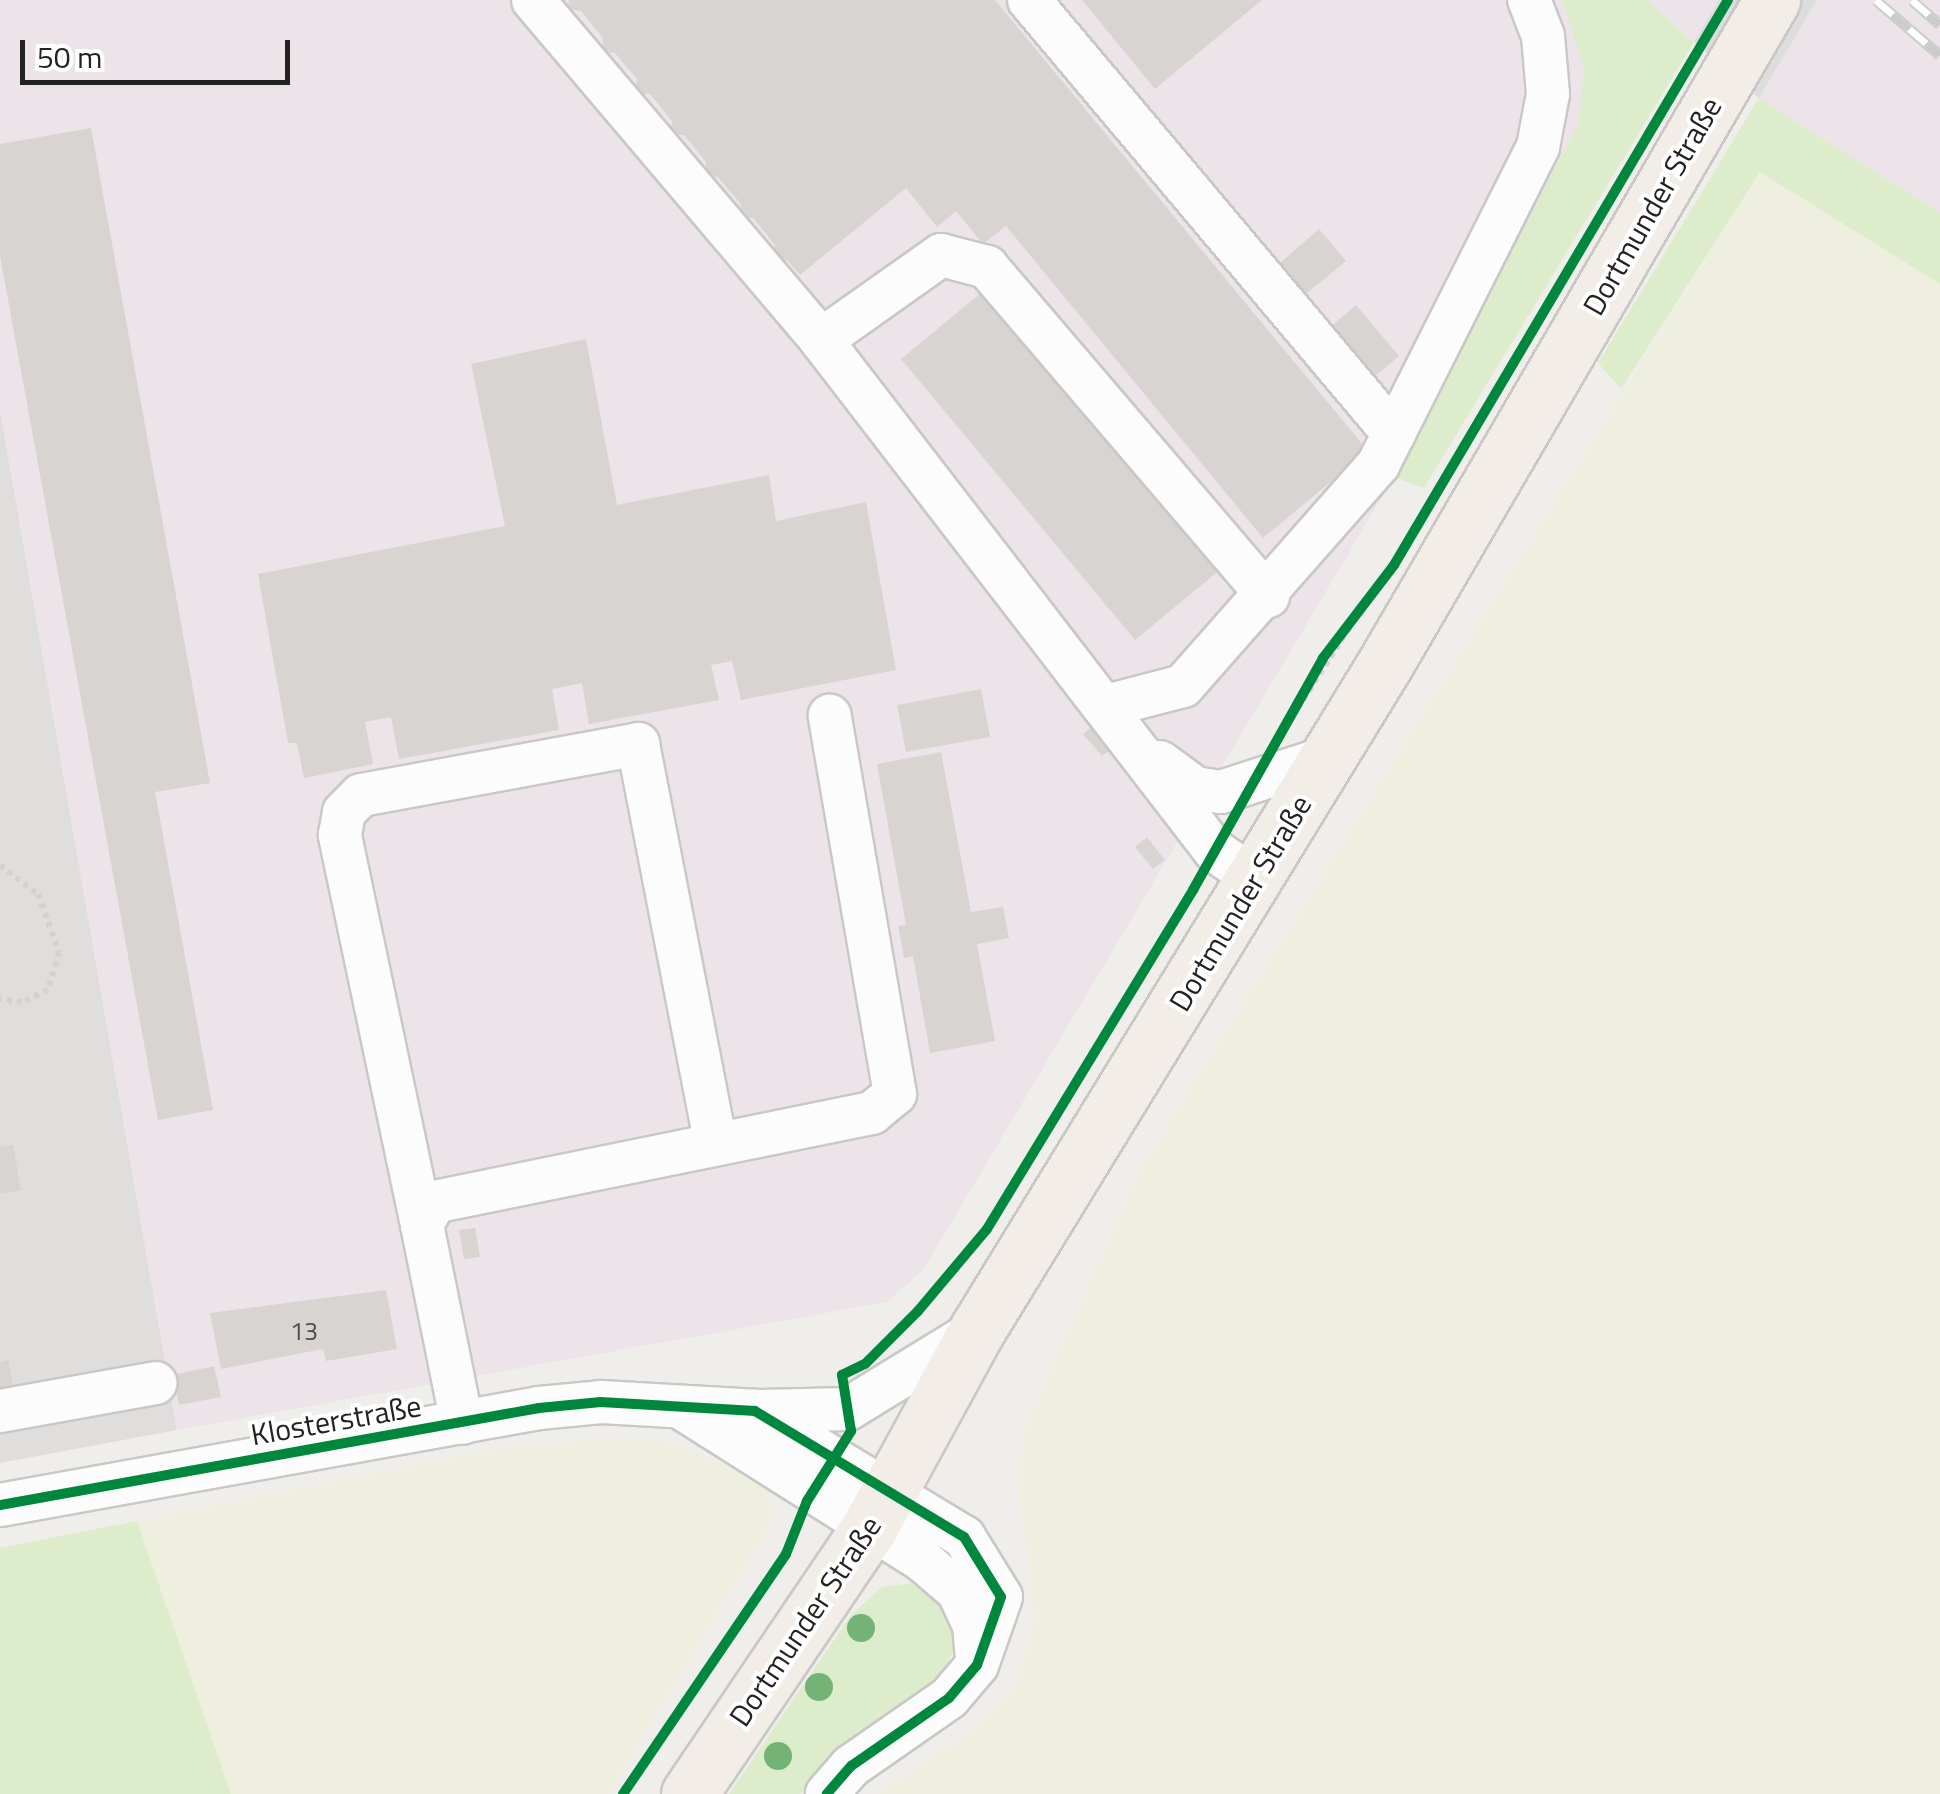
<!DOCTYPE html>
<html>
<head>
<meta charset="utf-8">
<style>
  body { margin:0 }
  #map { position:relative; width:1940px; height:1794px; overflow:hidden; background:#f0eeeb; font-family:"Titillium Web",sans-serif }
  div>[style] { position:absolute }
  .residential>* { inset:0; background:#dfdedc }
  .industrial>* { inset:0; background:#ede4e9 }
  .farmland>* { inset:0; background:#efefdf }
  .grass>* { inset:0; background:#ddeccb }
  .parking>* { inset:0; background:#e0dfde }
  .pier>* { inset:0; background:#dedddd }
  .building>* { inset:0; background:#d7d4d2 }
  .path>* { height:6px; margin-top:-3px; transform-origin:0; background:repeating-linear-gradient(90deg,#dccecd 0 5px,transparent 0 10px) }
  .roads { filter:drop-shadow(2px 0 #c9c8c7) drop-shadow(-2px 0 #c9c8c7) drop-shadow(0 2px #c9c8c7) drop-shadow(0 -2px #c9c8c7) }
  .minor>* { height:42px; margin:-21px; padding:0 21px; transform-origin:21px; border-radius:21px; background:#fdfcfc }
  .major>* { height:55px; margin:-27.5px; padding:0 27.5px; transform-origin:27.5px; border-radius:27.5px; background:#f3ede7 }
  .rail>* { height:11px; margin-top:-5.5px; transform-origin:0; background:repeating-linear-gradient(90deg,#fff 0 22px,#ccc 0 44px); box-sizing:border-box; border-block:2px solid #ccc }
  .cycleway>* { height:10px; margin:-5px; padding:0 5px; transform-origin:5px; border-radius:5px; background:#00873e }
  .trees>* { width:28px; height:28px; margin:-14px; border-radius:50%; background:#73b476 }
  span { translate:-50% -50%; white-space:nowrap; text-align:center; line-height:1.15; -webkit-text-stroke:8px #fff; paint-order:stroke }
  .number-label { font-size:25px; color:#4f4e4e }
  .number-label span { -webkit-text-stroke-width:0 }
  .street-label { font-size:30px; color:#222 }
  .scale { position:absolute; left:20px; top:40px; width:270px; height:45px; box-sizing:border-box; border:5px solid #222; border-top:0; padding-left:12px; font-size:30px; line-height:35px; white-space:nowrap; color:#222; -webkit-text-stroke:8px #fff; paint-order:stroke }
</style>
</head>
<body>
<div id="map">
  <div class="residential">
    <div style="clip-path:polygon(0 409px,177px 1430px,0 1463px)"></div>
  </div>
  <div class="industrial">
    <div style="clip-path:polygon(0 0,1562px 0,1584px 69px,1580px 122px,1394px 477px,923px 1270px,887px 1302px,177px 1430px,0 409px)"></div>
    <div style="clip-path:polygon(1646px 0,1940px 0,1940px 213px,1759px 98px)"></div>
  </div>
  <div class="farmland">
    <div style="clip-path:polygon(1760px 172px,1940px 284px,1940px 1794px,878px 1794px,969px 1734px,1017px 1685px,1035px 1619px,1018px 1484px,1026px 1426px,1141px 1168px)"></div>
    <div style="clip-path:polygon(610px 1438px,669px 1442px,740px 1472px,762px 1488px,776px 1515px,608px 1794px,231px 1794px,137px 1521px,493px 1450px)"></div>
  </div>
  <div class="grass">
    <div style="clip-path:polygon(1562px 0,1646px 0,1694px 42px,1424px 488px,1394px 477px,1579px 122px,1584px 69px)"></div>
    <div style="clip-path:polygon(1759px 98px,1940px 213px,1940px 284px,1760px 172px,1621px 389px,1598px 363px)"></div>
    <div style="clip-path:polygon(137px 1521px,231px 1794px,0 1794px,0 1548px)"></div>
    <div style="clip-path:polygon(911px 1583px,952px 1611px,957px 1646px,932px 1689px,849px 1747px,800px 1794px,729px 1794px,851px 1615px,882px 1587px)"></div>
  </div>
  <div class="parking">
    <div style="clip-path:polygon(0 663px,19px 670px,47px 809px,0 816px)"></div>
  </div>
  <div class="pier">
    <div style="clip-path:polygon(1719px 0,1817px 0,1759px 98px,1694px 42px)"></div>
  </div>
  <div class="building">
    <div style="clip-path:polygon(569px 0,995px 0,1368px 451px,1263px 538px,1006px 226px,983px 244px,956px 211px,937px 227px,906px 188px,800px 275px,787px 260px,774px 259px,775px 245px,753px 218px,739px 217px,741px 204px,718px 177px,705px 175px,706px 162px,684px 135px,670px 134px,672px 121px,650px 94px,636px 93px,637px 79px,615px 53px,602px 51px,603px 38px,581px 11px,568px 9px)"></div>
    <div style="clip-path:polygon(1082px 0,1262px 0,1155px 89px)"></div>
    <div style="clip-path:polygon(91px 128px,210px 783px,155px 792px,213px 1110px,158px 1120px,0 256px,0 144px)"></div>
    <div style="clip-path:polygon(1319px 229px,1346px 261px,1306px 294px,1280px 263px)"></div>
    <div style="clip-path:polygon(987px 288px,1221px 569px,1135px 640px,901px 359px)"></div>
    <div style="clip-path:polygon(1356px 305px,1399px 356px,1375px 376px,1333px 325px)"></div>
    <div style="clip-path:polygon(586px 339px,617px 505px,769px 475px,776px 521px,866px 502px,896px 670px,741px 700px,732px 661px,711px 665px,719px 700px,589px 724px,582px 683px,552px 689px,559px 730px,399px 759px,391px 717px,365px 722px,373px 764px,304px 778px,297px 743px,288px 743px,258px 574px,505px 526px,471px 364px)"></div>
    <div style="clip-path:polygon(981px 689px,990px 737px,906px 752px,897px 705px)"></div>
    <div style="clip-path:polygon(1096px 723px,1115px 746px,1102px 756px,1083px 734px)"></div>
    <div style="clip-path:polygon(941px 752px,971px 912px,1003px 907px,1009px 938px,977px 944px,995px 1041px,930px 1053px,913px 956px,904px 958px,898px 926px,906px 925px,877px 764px)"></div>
    <div style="clip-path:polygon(1147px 837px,1165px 860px,1153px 869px,1135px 847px)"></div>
    <div style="clip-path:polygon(13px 1145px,21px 1190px,0 1194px,0 1147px)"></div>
    <div style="clip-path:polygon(475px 1228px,480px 1257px,464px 1259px,459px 1230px)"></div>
    <div style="clip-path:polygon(386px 1290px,397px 1349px,326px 1361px,323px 1349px,221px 1369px,210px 1313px)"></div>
    <div style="clip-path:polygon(8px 1360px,14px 1392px,0 1394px,0 1362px)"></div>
    <div style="clip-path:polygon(214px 1366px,221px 1397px,179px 1405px,173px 1375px)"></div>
  </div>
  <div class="path">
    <div style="left:1282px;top:733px;width:152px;rotate:-57.4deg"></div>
    <div style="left:0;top:865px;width:48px;rotate:37.3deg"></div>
    <div style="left:38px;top:894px;width:62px;rotate:70.1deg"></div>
    <div style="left:59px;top:952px;width:40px;rotate:106deg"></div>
    <div style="left:48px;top:990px;width:29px;rotate:155deg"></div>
    <div style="left:22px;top:1002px;width:22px;rotate:-172deg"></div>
    <div style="left:903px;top:1326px;width:102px;rotate:-49deg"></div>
    <div style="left:623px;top:1794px;width:290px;rotate:-55.8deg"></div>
    <div style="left:786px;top:1554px;width:33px;rotate:-69deg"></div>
  </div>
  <div class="roads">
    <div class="minor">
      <div style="left:533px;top:0;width:446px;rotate:49.7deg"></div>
      <div style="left:821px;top:340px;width:645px;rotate:52.37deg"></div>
      <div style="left:1215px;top:851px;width:48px;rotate:34deg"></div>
      <div style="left:1029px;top:0;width:567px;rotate:49.94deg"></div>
      <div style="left:821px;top:340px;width:147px;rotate:-35.3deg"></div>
      <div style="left:941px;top:255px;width:48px;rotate:14.6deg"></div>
      <div style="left:987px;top:267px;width:433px;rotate:49.5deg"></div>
      <div style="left:1110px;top:705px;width:75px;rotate:-14.6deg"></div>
      <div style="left:1183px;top:686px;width:295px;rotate:-48.6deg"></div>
      <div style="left:1378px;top:465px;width:356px;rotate:-63.3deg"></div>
      <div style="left:1538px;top:147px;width:54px;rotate:-79.3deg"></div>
      <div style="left:1548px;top:94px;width:58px;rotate:-94.9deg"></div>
      <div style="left:1543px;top:36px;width:39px;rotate:-111deg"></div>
      <div style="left:1160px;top:762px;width:44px;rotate:36.6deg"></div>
      <div style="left:1195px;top:788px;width:26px;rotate:9deg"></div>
      <div style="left:1221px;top:792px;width:114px;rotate:-18deg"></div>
      <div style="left:422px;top:1225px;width:399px;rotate:-101.9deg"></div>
      <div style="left:340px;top:835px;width:23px;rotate:-80deg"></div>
      <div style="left:344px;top:812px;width:24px;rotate:-45deg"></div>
      <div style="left:361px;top:795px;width:282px;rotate:-10.4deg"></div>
      <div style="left:638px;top:744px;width:408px;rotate:79deg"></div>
      <div style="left:683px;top:1409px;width:283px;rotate:32.3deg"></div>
      <div style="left:922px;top:1560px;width:48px;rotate:40.7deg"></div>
      <div style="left:958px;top:1591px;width:38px;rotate:65deg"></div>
      <div style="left:974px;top:1625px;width:36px;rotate:85deg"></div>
      <div style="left:0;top:1411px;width:158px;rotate:-10.2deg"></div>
      <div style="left:760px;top:1411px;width:88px;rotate:-1.3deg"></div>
      <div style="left:848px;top:1409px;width:145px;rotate:-31.5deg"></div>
      <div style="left:462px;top:1423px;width:202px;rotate:-101.4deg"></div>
      <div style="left:422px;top:1225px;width:26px;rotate:-62deg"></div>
      <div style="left:434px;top:1202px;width:447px;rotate:-11.5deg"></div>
      <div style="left:872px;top:1113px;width:30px;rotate:-40deg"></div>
      <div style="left:895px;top:1094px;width:384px;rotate:-99.8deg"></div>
      <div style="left:0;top:1505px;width:548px;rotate:-10.2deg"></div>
      <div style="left:539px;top:1408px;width:62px;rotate:-5.5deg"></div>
      <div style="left:601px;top:1402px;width:154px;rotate:3.3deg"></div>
      <div style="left:755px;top:1411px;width:244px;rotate:31.1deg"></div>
      <div style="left:964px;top:1537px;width:70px;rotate:58.3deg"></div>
      <div style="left:1001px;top:1597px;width:72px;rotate:109.4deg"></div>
      <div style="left:977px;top:1665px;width:43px;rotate:130.3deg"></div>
      <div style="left:949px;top:1698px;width:119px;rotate:145.2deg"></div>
      <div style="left:851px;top:1766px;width:37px;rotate:131deg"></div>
    </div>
    <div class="major">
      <div style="left:689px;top:1794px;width:321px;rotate:-55.9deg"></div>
      <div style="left:869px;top:1528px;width:226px;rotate:-61.4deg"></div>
      <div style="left:977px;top:1330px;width:781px;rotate:-58.51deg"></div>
      <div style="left:1385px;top:664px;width:769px;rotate:-59.77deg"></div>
    </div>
  </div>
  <div class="rail">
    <div style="left:1876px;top:0;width:84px;rotate:40.7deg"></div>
    <div style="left:1912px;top:0;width:37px;rotate:41deg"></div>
  </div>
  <div class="cycleway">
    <div style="left:0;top:1505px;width:548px;rotate:-10.2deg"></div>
    <div style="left:539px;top:1408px;width:62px;rotate:-5.5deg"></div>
    <div style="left:601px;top:1402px;width:154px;rotate:3.3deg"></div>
    <div style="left:755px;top:1411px;width:244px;rotate:31.1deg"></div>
    <div style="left:964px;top:1537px;width:70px;rotate:58.3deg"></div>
    <div style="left:1001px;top:1597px;width:72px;rotate:109.4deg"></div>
    <div style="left:977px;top:1665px;width:43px;rotate:130.3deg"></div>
    <div style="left:949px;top:1698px;width:119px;rotate:145.2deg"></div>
    <div style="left:851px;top:1766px;width:37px;rotate:131deg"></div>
    <div style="left:623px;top:1794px;width:290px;rotate:-55.8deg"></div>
    <div style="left:786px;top:1554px;width:57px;rotate:-68.4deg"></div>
    <div style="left:807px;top:1501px;width:83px;rotate:-57.8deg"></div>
    <div style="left:851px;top:1431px;width:57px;rotate:-99.1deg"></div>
    <div style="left:842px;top:1375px;width:25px;rotate:-26deg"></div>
    <div style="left:865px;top:1364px;width:75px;rotate:-45deg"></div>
    <div style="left:918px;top:1311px;width:107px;rotate:-49.9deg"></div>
    <div style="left:987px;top:1229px;width:397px;rotate:-58.7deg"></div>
    <div style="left:1193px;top:890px;width:266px;rotate:-60.7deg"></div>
    <div style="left:1323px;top:658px;width:117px;rotate:-52.6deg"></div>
    <div style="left:1394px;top:565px;width:656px;rotate:-59.41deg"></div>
  </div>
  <div class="trees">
    <div style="left:861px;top:1628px"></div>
    <div style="left:819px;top:1687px"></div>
    <div style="left:778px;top:1756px"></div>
  </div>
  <div class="number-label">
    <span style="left:304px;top:1331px">13</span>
  </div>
  <div class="street-label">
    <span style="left:1652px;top:206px;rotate:-60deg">Dortmunder Straße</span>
    <span style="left:1240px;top:903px;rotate:-59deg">Dortmunder Straße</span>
    <span style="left:336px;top:1420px;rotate:-10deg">Klosterstraße</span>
    <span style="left:805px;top:1621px;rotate:-56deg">Dortmunder Straße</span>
  </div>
  <div class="scale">50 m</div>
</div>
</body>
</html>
